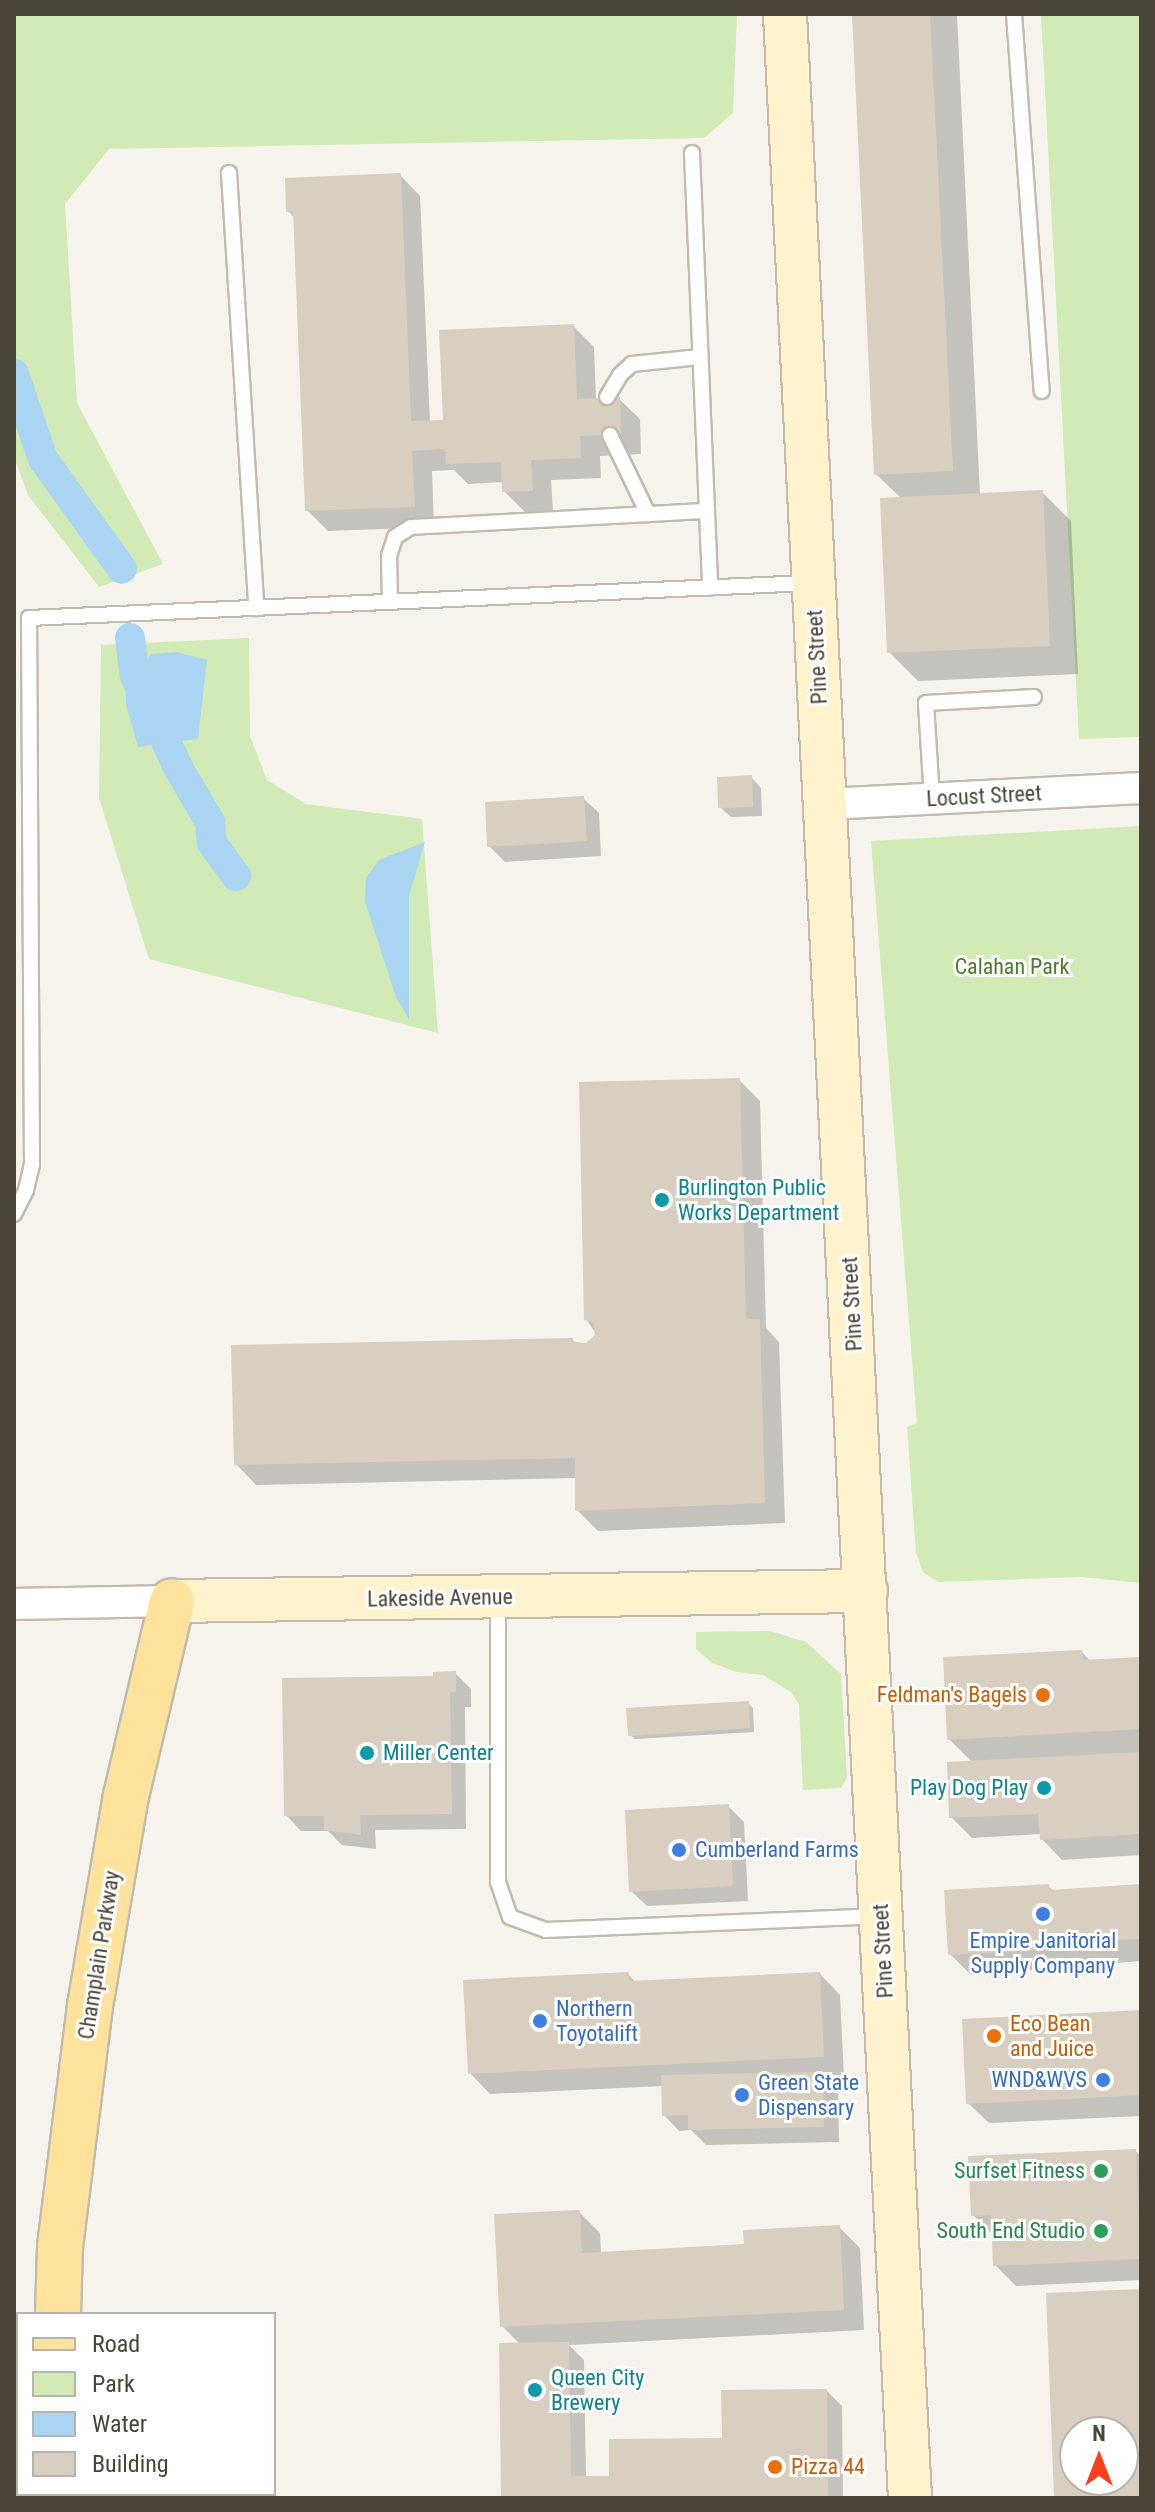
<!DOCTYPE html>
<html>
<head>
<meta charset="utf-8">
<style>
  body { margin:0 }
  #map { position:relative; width:1155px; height:2512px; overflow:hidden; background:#f6f3ec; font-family:"Roboto Condensed",sans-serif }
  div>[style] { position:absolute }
  .green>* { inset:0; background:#d2eab5 }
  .water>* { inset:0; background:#a9d4f2 }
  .shadow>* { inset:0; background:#0003 }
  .canal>* { height:30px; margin:-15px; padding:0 15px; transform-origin:15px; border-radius:15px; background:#a9d4f2 }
  .building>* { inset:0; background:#d8cfc1 }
  .roads { filter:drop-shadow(2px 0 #c2bbae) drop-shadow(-2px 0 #c2bbae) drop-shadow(0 2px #c2bbae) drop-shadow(0 -2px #c2bbae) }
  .lane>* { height:14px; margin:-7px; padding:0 7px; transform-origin:7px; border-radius:7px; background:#fff }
  .street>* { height:30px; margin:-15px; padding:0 15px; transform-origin:15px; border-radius:15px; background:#fff }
  .secondary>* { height:42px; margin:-21px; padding:0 21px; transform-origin:21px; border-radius:21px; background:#fff3cd }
  .primary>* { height:44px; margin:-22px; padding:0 22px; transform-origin:22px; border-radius:22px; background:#ffe39c }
  .dots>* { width:22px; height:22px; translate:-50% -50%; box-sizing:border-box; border:4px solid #fff; border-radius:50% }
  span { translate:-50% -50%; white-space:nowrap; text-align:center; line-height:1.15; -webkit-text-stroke:6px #fff; paint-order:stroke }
  .street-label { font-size:22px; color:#4b4439 }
  .park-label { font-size:22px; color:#4a7f2a }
  .culture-label { font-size:22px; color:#0d838f }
  .left { translate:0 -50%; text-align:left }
  .right { translate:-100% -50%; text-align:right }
  .food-label { font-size:22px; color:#c56008 }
  .shop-label { font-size:22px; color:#366cbe }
  .leisure-label { font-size:22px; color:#27864d }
  .frame { position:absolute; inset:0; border:16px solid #4b4439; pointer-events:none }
  .legend { position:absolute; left:16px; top:2312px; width:260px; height:184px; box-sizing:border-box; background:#fff; border:2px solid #b7b4b0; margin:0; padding:10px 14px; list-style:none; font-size:24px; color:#4b4439 }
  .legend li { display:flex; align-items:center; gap:16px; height:40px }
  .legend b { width:40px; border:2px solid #b7b4b0 }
  .north { position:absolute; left:1059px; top:2416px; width:80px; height:80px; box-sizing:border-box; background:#fff; border:2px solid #b7b4b0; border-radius:50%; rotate:0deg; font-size:22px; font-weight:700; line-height:32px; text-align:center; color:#4b4439 }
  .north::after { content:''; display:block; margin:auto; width:28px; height:36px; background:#fc3f1d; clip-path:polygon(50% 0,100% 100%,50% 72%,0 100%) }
</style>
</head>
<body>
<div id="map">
  <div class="green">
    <div style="clip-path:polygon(14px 14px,737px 14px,733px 113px,704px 138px,109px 149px,65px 204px,77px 403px,163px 564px,99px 587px,28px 495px,14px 457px)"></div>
    <div style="clip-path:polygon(1041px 14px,1141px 14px,1141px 737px,1079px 739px)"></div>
    <div style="clip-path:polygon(249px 638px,250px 736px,267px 780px,306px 804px,422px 819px,438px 1033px,149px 959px,99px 798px,101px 645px)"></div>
    <div style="clip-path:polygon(1141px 826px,1141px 1583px,1081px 1577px,938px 1582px,923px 1572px,916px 1553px,907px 1427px,917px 1423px,871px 841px)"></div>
    <div style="clip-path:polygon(770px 1631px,806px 1642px,841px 1674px,847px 1778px,841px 1788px,803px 1790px,799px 1704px,791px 1692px,763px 1675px,736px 1672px,712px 1663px,696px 1649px,696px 1632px)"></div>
  </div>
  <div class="water">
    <div style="clip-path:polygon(176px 652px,207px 660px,198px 739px,138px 747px,126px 705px,126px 666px,143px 666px,151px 654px)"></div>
    <div style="clip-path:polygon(425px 842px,409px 896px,409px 1019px,396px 997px,365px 902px,366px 878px,379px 860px)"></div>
  </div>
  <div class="shadow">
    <div style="clip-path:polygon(854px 14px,957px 14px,980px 495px,1042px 492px,1071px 521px,1078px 674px,918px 681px,889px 652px,902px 499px,876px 474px)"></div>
    <div style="clip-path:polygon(400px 175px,420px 196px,430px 423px,445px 422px,574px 327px,594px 347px,596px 400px,619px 399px,640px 419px,641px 454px,600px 456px,601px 478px,551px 480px,553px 511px,525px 512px,504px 491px,504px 482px,468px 484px,454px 470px,432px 471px,434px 527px,328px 531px,307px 510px,295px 218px,288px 211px)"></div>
    <div style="clip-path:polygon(751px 777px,761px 788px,762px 816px,731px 817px,720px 807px)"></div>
    <div style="clip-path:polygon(583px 798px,599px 813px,601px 856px,505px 862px,489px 846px)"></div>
    <div style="clip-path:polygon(739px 1080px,760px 1101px,766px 1328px,779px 1342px,785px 1523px,598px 1531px,577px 1510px,577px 1478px,256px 1485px,236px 1464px,572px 1341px,586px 1345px,597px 1335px,586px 1319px)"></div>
    <div style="clip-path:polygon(1082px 1652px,1091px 1662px,1141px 1659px,1141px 1855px,1062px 1860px,1042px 1839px,1042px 1834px,972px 1838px,951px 1817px,973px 1763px,949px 1739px)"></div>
    <div style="clip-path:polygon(455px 1673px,471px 1689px,471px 1707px,465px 1707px,466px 1829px,375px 1830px,376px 1849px,342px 1845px,328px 1831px,301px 1831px,286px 1815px,435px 1678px)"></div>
    <div style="clip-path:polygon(748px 1703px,753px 1708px,754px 1732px,635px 1739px,630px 1735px)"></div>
    <div style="clip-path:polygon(728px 1806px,744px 1822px,748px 1901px,647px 1906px,631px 1891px)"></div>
    <div style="clip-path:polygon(1048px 1886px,1054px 1891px,1141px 1886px,1141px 1961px,971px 1975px,950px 1954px)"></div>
    <div style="clip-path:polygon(628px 1974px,636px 1983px,820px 1974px,840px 1995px,844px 2077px,826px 2078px,838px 2090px,839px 2142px,706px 2145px,691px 2130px,679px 2131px,664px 2115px,663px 2086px,490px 2094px,470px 2073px)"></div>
    <div style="clip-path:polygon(1141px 2012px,1141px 2116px,989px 2123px,968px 2103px)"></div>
    <div style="clip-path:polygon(1135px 2151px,1141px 2156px,1141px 2280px,1016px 2286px,995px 2265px,994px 2236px,973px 2215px)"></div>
    <div style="clip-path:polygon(579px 2212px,600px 2233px,601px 2254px,746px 2246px,839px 2227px,860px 2248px,864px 2330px,569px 2345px,584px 2360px,586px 2478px,611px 2478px,724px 2440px,827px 2391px,842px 2406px,843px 2498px,503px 2498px,501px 2345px,520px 2344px,502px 2326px)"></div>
  </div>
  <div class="canal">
    <div style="left:14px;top:374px;width:90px;rotate:71.2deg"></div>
    <div style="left:43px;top:459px;width:135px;rotate:54.3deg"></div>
    <div style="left:130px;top:638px;width:38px;rotate:83deg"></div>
    <div style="left:135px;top:676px;width:105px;rotate:64.7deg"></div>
    <div style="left:180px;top:771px;width:59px;rotate:59.5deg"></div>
    <div style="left:210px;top:822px;width:21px;rotate:85deg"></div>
    <div style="left:212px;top:843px;width:41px;rotate:54deg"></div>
  </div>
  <div class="building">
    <div style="clip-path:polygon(852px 14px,930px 14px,953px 471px,874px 475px)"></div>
    <div style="clip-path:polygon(401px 173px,411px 421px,443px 420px,439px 330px,574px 324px,577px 399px,620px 397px,621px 434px,580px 436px,581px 458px,531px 460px,533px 491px,502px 492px,501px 462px,446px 464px,445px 449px,412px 451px,415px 507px,305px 511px,293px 211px,286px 212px,285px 178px)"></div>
    <div style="clip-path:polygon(1043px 490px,1050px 646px,887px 653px,880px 498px)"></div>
    <div style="clip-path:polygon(752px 775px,753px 807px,718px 808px,717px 777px)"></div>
    <div style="clip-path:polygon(584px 796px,587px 841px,487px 847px,485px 802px)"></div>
    <div style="clip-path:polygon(740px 1078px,746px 1319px,760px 1319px,765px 1503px,575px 1511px,575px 1458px,234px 1465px,231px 1345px,573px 1338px,573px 1342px,586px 1343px,595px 1335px,593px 1322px,584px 1320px,579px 1082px)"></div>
    <div style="clip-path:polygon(1082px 1650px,1083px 1660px,1141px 1657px,1141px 1729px,947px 1740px,943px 1657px)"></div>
    <div style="clip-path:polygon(456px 1671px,456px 1692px,450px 1692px,452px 1814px,360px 1815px,361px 1835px,324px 1830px,324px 1816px,284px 1816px,282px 1678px,433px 1676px,433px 1672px)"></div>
    <div style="clip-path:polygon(749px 1701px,750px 1728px,628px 1736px,626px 1708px)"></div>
    <div style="clip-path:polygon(1141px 1752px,1141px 1834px,1040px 1840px,1038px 1814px,949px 1818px,947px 1762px)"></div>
    <div style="clip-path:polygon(729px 1804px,733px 1886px,629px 1892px,625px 1810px)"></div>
    <div style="clip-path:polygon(1049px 1884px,1050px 1890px,1141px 1884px,1141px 1939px,1059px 1943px,1059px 1949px,948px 1955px,944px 1890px)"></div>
    <div style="clip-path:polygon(629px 1972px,629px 1981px,820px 1972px,824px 2057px,468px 2074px,463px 1980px)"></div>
    <div style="clip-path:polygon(1141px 2010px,1141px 2095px,966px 2104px,962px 2019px)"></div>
    <div style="clip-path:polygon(823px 2072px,824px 2127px,688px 2130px,688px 2115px,662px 2116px,661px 2075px)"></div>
    <div style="clip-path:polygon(1136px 2149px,1141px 2259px,993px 2266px,991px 2215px,971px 2216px,968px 2156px)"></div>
    <div style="clip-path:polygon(580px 2210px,582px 2253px,744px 2244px,743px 2230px,840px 2225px,844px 2310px,500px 2327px,494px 2214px)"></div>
    <div style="clip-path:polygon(evenodd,1141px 2289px,1141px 2498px,1054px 2498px,1046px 2293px,1141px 2289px,1075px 2432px,1123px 2432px,1123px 2480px,1075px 2480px,1075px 2432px)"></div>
    <div style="clip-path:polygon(569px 2342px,571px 2476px,609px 2476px,609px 2439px,722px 2438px,721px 2390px,827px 2389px,828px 2496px,501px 2498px,499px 2343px)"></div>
  </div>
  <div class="roads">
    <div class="lane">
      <div style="left:1014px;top:14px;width:378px;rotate:85.8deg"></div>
      <div style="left:692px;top:153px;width:435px;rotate:87.6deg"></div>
      <div style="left:229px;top:173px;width:436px;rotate:86.4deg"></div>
      <div style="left:607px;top:397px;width:26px;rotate:-59deg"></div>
      <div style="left:620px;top:375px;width:16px;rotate:-43deg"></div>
      <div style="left:632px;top:364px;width:68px;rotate:-5.9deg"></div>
      <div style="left:610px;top:435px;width:88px;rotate:64.3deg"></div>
      <div style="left:390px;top:602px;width:46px;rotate:-91.2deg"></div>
      <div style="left:389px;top:556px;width:20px;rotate:-72deg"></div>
      <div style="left:395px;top:537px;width:19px;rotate:-32deg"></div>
      <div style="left:411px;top:527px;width:296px;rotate:-3.1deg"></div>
      <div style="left:932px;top:799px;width:96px;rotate:-93.6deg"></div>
      <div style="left:926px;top:703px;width:108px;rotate:-3.2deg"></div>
      <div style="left:14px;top:1214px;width:27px;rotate:-63deg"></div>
      <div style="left:26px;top:1190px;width:26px;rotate:-77deg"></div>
      <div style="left:32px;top:1165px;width:547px;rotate:-90.31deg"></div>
      <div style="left:29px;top:618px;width:780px;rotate:-2.57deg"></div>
      <div style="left:498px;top:1601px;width:281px;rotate:90deg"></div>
      <div style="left:498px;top:1882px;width:37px;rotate:71deg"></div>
      <div style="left:510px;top:1917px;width:38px;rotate:20deg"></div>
      <div style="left:546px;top:1930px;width:331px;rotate:-2.4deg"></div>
    </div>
    <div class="street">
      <div style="left:827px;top:804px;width:314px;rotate:-2.9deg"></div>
      <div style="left:14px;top:1604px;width:158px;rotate:-1.1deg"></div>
    </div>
    <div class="secondary">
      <div style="left:785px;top:14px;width:2487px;rotate:87.12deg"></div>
      <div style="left:172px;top:1601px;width:694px;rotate:-0.83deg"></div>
    </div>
    <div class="primary">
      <div style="left:58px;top:2314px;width:67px;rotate:-88.3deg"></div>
      <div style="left:60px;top:2247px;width:243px;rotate:-82.9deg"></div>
      <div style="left:90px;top:2006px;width:213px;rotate:-80.3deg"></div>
      <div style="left:126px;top:1796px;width:200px;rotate:-76.7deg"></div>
      <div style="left:58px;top:2494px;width:4px;rotate:90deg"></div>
    </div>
  </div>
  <div class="dots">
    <div style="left:662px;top:1200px;background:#0f9aa8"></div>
    <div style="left:1043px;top:1695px;background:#e8710a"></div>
    <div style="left:367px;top:1753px;background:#0f9aa8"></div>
    <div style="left:1044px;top:1788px;background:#0f9aa8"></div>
    <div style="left:679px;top:1850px;background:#3f7fe0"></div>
    <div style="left:1043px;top:1914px;background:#3f7fe0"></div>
    <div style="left:540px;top:2021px;background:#3f7fe0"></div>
    <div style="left:994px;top:2036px;background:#e8710a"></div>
    <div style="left:1103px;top:2080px;background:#3f7fe0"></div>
    <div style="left:742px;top:2095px;background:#3f7fe0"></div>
    <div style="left:1101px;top:2171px;background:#2e9e5b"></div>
    <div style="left:1101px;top:2231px;background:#2e9e5b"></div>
    <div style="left:535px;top:2390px;background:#0f9aa8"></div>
    <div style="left:775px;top:2467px;background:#e8710a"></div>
  </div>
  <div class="street-label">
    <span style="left:817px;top:657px;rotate:-93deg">Pine Street</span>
    <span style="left:984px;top:796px;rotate:-3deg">Locust Street</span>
    <span style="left:852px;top:1304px;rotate:-93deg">Pine Street</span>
    <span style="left:440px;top:1598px;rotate:-1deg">Lakeside Avenue</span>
    <span style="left:883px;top:1951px;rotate:-93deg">Pine Street</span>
    <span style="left:99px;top:1955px;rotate:-81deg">Champlain Parkway</span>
  </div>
  <div class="park-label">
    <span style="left:1012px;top:967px">Calahan Park</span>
  </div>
  <div class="culture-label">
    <span class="left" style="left:678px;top:1200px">Burlington Public<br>Works Department</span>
    <span class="left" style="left:383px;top:1753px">Miller Center</span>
    <span class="right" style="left:1028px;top:1788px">Play Dog Play</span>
    <span class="left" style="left:551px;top:2390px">Queen City<br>Brewery</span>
  </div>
  <div class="food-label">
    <span class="right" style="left:1027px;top:1695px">Feldman's Bagels</span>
    <span class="left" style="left:1010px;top:2036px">Eco Bean<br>and Juice</span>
    <span class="left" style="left:791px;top:2467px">Pizza 44</span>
  </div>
  <div class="shop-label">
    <span class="left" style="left:695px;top:1850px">Cumberland Farms</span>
    <span style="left:1043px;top:1953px">Empire Janitorial<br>Supply Company</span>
    <span class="left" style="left:556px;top:2021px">Northern<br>Toyotalift</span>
    <span class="right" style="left:1087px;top:2080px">WND&amp;WVS</span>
    <span class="left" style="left:758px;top:2095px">Green State<br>Dispensary</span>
  </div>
  <div class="leisure-label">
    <span class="right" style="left:1085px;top:2171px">Surfset Fitness</span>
    <span class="right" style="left:1085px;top:2231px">South End Studio</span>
  </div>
  <div class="frame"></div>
  <ul class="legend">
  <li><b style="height:10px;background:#ffe39c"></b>Road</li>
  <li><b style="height:22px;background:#d2eab5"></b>Park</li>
  <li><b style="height:22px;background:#a9d4f2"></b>Water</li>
  <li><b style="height:22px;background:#d8cfc1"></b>Building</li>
  </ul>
  <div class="north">N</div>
</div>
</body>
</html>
